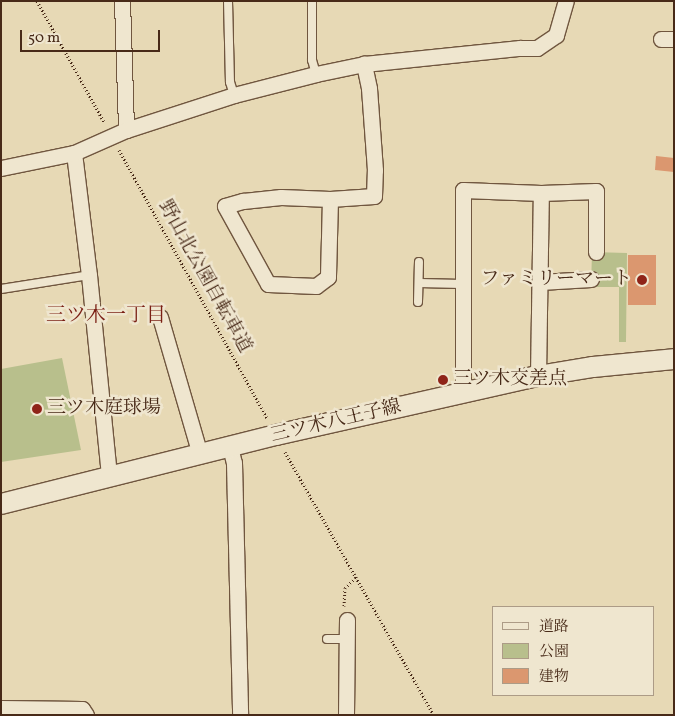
<!DOCTYPE html>
<html>
<head>
<meta charset="utf-8">
<style>
  body { margin:0 }
  #map { position:relative; width:675px; height:716px; overflow:hidden; background:#e7d9b5; font-family:Vollkorn,"Noto Serif JP",serif }
  div>[style] { position:absolute }
  .green>* { inset:0; background:#b8bf8c }
  .building>* { inset:0; background:#db976f }
  .path>* { height:3px; margin-top:-1.5px; transform-origin:0; background:repeating-linear-gradient(90deg,#482a18 0 1px,transparent 0 3.5px) }
  .roads { filter:drop-shadow(1px 0 #70563f) drop-shadow(-1px 0 #70563f) drop-shadow(0 1px #70563f) drop-shadow(0 -1px #70563f) }
  .service>* { height:8px; margin:-4px; padding:0 4px; transform-origin:4px; border-radius:4px; background:#efe6cf }
  .minor>* { height:15px; margin:-7.5px; padding:0 7.5px; transform-origin:7.5px; border-radius:7.5px; background:#efe6cf }
  .secondary>* { height:20px; margin:-10px; padding:0 10px; transform-origin:10px; border-radius:10px; background:#efe6cf }
  .dots>* { width:14px; height:14px; translate:-50% -50%; box-sizing:border-box; border:2px solid #efe6cf; border-radius:50% }
  span { translate:-50% -50%; white-space:nowrap; text-align:center; line-height:1.15; -webkit-text-stroke:5px #efe6cf; paint-order:stroke }
  .street-label { font-size:19px; color:#482a18 }
  .poi-label { font-size:19px; color:#482a18 }
  .right { translate:-100% -50%; text-align:right }
  .left { translate:0 -50%; text-align:left }
  .neighbourhood-label { font-size:20px; color:#7a1f14 }
  .frame { position:absolute; inset:0; border:2px solid #482a18; pointer-events:none }
  .legend { position:absolute; left:492px; top:606px; width:162px; height:90px; box-sizing:border-box; background:#efe6cf; border:1px solid #ac9b86; margin:0; padding:6px 9px; list-style:none; font-size:15px; color:#482a18 }
  .legend li { display:flex; align-items:center; gap:10px; height:25px }
  .legend b { width:25px; border:1px solid #ac9b86 }
  .scale { position:absolute; left:20px; top:30px; width:140px; height:22px; box-sizing:border-box; border:2px solid #482a18; border-top:0; padding-left:6px; font-size:15px; line-height:18px; white-space:nowrap; color:#482a18; -webkit-text-stroke:4px #efe6cf; paint-order:stroke }
</style>
</head>
<body>
<div id="map">
  <div class="green">
    <div style="clip-path:polygon(592px 252px,627px 253px,626px 342px,619px 342px,619px 287px,591px 287px)"></div>
    <div style="clip-path:polygon(62px 358px,81px 450px,1px 462px,1px 369px)"></div>
  </div>
  <div class="building">
    <div style="clip-path:polygon(656px 156px,674px 158px,674px 172px,655px 170px)"></div>
    <div style="clip-path:polygon(628px 255px,656px 255px,656px 305px,628px 305px)"></div>
  </div>
  <div class="path">
    <div style="left:37px;top:1px;width:138px;rotate:61deg"></div>
    <div style="left:119px;top:150px;width:306px;rotate:61.1deg"></div>
    <div style="left:285px;top:452px;width:302px;rotate:60.5deg"></div>
    <div style="left:344px;top:606px;width:18px;rotate:-87deg"></div>
    <div style="left:345px;top:588px;width:16px;rotate:-45deg"></div>
  </div>
  <div class="roads">
    <div class="service">
      <div style="left:228px;top:1px;width:81px;rotate:88.6deg"></div>
      <div style="left:230px;top:82px;width:14px;rotate:73deg"></div>
      <div style="left:312px;top:1px;width:59px;rotate:90deg"></div>
      <div style="left:312px;top:60px;width:15px;rotate:74deg"></div>
      <div style="left:419px;top:283px;width:43px;rotate:1.3deg"></div>
      <div style="left:1px;top:289px;width:89px;rotate:-9deg"></div>
      <div style="left:418px;top:302px;width:40px;rotate:-88.6deg"></div>
      <div style="left:327px;top:639px;width:20px"></div>
    </div>
    <div class="minor">
      <div style="left:122px;top:1px;width:129px;rotate:88.2deg"></div>
      <div style="left:661px;top:39px;width:13px"></div>
      <div style="left:74px;top:153px;width:123px;rotate:83deg"></div>
      <div style="left:89px;top:275px;width:203px;rotate:84.3deg"></div>
      <div style="left:1px;top:168px;width:75px;rotate:-11.6deg"></div>
      <div style="left:74px;top:153px;width:57px;rotate:-23.9deg"></div>
      <div style="left:126px;top:130px;width:114px;rotate:-18deg"></div>
      <div style="left:234px;top:95px;width:85px;rotate:-14.4deg"></div>
      <div style="left:316px;top:74px;width:49px;rotate:-11.8deg"></div>
      <div style="left:364px;top:64px;width:157px;rotate:-5.9deg"></div>
      <div style="left:520px;top:48px;width:17px"></div>
      <div style="left:537px;top:48px;width:23px;rotate:-34deg"></div>
      <div style="left:556px;top:35px;width:35px;rotate:-74deg"></div>
      <div style="left:330px;top:199px;width:78px;rotate:91.5deg"></div>
      <div style="left:328px;top:277px;width:15px;rotate:143deg"></div>
      <div style="left:316px;top:286px;width:48px;rotate:-177.6deg"></div>
      <div style="left:268px;top:284px;width:89px;rotate:-118.9deg"></div>
      <div style="left:225px;top:206px;width:19px;rotate:-16deg"></div>
      <div style="left:243px;top:201px;width:38px;rotate:-6deg"></div>
      <div style="left:281px;top:197px;width:49px;rotate:2.3deg"></div>
      <div style="left:330px;top:199px;width:44px;rotate:-3.9deg"></div>
      <div style="left:374px;top:196px;width:26px;rotate:-88deg"></div>
      <div style="left:375px;top:170px;width:82px;rotate:-94.2deg"></div>
      <div style="left:369px;top:88px;width:25px;rotate:-102deg"></div>
      <div style="left:540px;top:282px;width:51px;rotate:-3.4deg"></div>
      <div style="left:160px;top:317px;width:144px;rotate:73.8deg"></div>
      <div style="left:538px;top:376px;width:183px;rotate:-89.1deg"></div>
      <div style="left:463px;top:394px;width:204px;rotate:-90deg"></div>
      <div style="left:463px;top:190px;width:78px;rotate:2.2deg"></div>
      <div style="left:541px;top:193px;width:55px;rotate:-2.1deg"></div>
      <div style="left:596px;top:191px;width:61px;rotate:90deg"></div>
      <div style="left:230px;top:447px;width:16px;rotate:76deg"></div>
      <div style="left:234px;top:463px;width:252px;rotate:88.6deg"></div>
      <div style="left:1px;top:708px;width:81px;rotate:0.7deg"></div>
      <div style="left:82px;top:709px;width:7px;rotate:56deg"></div>
      <div style="left:346px;top:715px;width:95px;rotate:-89.4deg"></div>
    </div>
    <div class="secondary">
      <div style="left:1px;top:504px;width:284px;rotate:-14.1deg"></div>
      <div style="left:276px;top:435px;width:269px;rotate:-12.7deg"></div>
      <div style="left:538px;top:376px;width:56px;rotate:-9.3deg"></div>
      <div style="left:593px;top:367px;width:81px;rotate:-5.6deg"></div>
    </div>
  </div>
  <div class="dots">
    <div style="left:642px;top:280px;background:#8f2418"></div>
    <div style="left:443px;top:380px;background:#8f2418"></div>
    <div style="left:37px;top:409px;background:#8f2418"></div>
  </div>
  <div class="street-label">
    <span style="left:204px;top:277px;rotate:61deg">野山北公園自転車道</span>
    <span style="left:336px;top:422px;rotate:-13deg">三ツ木八王子線</span>
  </div>
  <div class="poi-label">
    <span class="right" style="left:632px;top:280px">ファミリーマート</span>
    <span class="left" style="left:453px;top:380px">三ツ木交差点</span>
    <span class="left" style="left:47px;top:409px">三ツ木庭球場</span>
  </div>
  <div class="neighbourhood-label">
    <span style="left:106px;top:316px">三ツ木一丁目</span>
  </div>
  <div class="frame"></div>
  <ul class="legend">
  <li><b style="height:6px;background:#efe6cf"></b>道路</li>
  <li><b style="height:14px;background:#b8bf8c"></b>公園</li>
  <li><b style="height:14px;background:#db976f"></b>建物</li>
  </ul>
  <div class="scale">50 m</div>
</div>
</body>
</html>
